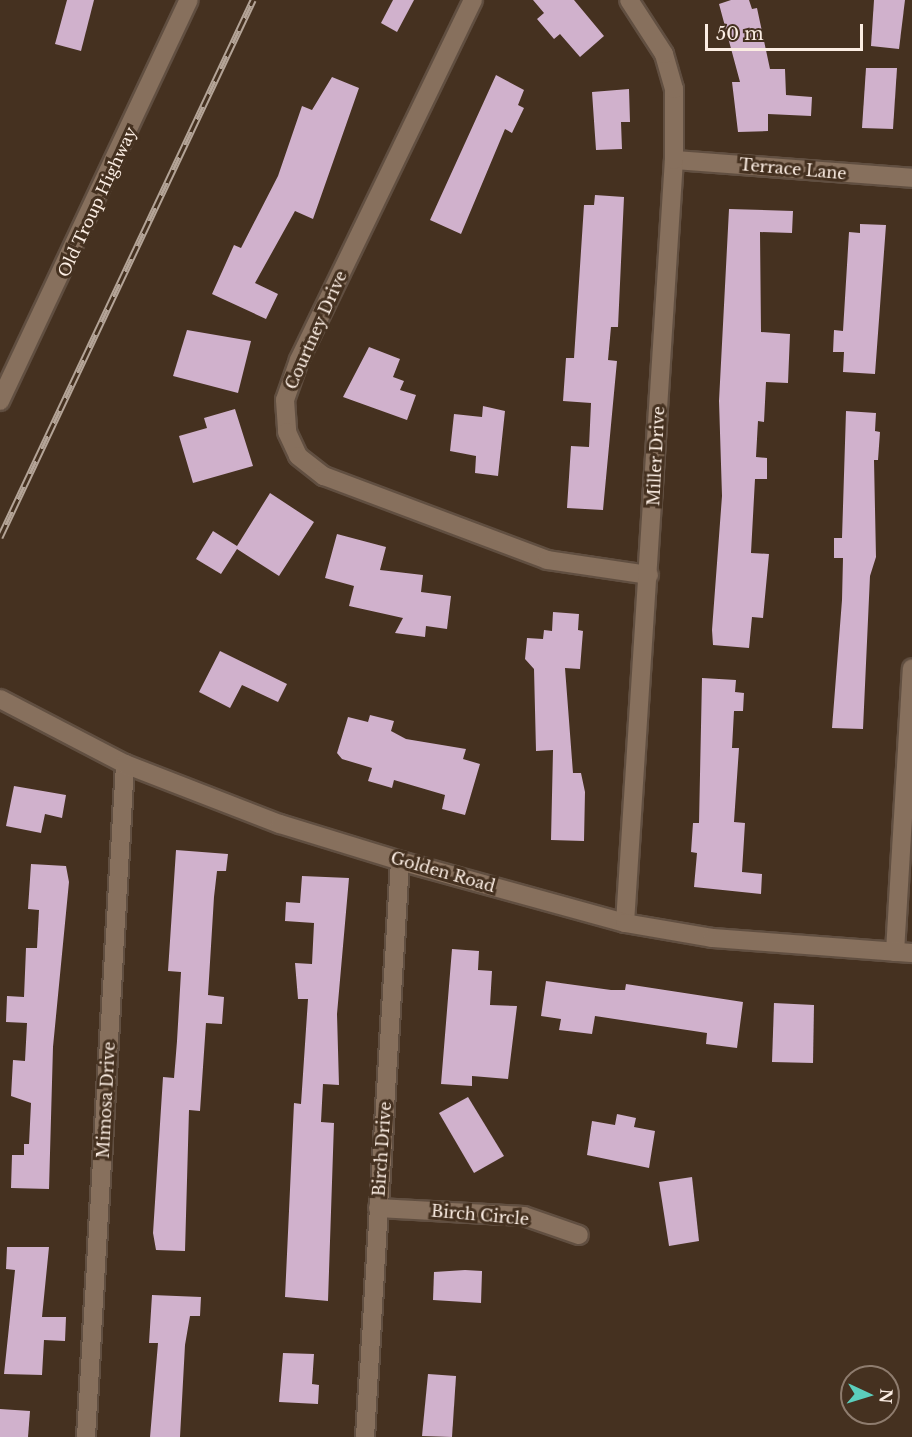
<!DOCTYPE html>
<html>
<head>
<meta charset="utf-8">
<style>
  body { margin:0 }
  #map { position:relative; width:912px; height:1437px; overflow:hidden; background:#453120; font-family:"Libre Baskerville",serif }
  div>[style] { position:absolute }
  .building>* { inset:0; background:#d0b1cc }
  .roads { filter:drop-shadow(2px 0 #614f41) drop-shadow(-2px 0 #614f41) drop-shadow(0 2px #614f41) drop-shadow(0 -2px #614f41) }
  .minor>* { height:18px; margin:-9px; padding:0 9px; transform-origin:9px; border-radius:9px; background:#87705d }
  .tertiary>* { height:18px; margin:-9px; padding:0 9px; transform-origin:9px; border-radius:9px; background:#87705d }
  .rail>* { height:7px; margin-top:-3.5px; transform-origin:0; background:repeating-linear-gradient(90deg,#453120 0 14px,#b4a497 0 28px); box-sizing:border-box; border-block:2px solid #b4a497 }
  span { translate:-50% -50%; white-space:nowrap; text-align:center; line-height:1.15; -webkit-text-stroke:6px #453120; paint-order:stroke }
  .street-label { font-size:16px; color:#fbede3 }
  .north { position:absolute; left:840px; top:1365px; width:60px; height:60px; box-sizing:border-box; background:#453120; border:2px solid #8e7c6e; border-radius:50%; rotate:94deg; font-size:16px; font-weight:700; line-height:24px; text-align:center; color:#fbede3 }
  .north::after { content:''; display:block; margin:auto; width:21px; height:27px; background:#5bcebc; clip-path:polygon(50% 0,100% 100%,50% 72%,0 100%) }
  .scale { position:absolute; left:705px; top:24px; width:158px; height:27px; box-sizing:border-box; border:3px solid #fbede3; border-top:0; padding-left:8px; font-size:18px; line-height:21px; white-space:nowrap; color:#fbede3; -webkit-text-stroke:4px #453120; paint-order:stroke }
</style>
</head>
<body>
<div id="map">
  <div class="building">
    <div style="clip-path:polygon(67px 0,94px 0,81px 51px,55px 44px)"></div>
    <div style="clip-path:polygon(393px 0,414px 0,397px 32px,381px 23px)"></div>
    <div style="clip-path:polygon(533px 0,574px 0,604px 36px,580px 57px,560px 34px,554px 39px,537px 19px,544px 13px)"></div>
    <div style="clip-path:polygon(731px 0,749px 0,752px 9px,757px 8px,770px 69px,785px 69px,786px 95px,812px 97px,811px 116px,768px 114px,768px 131px,738px 132px,732px 82px,740px 82px,719px 4px)"></div>
    <div style="clip-path:polygon(874px 0,905px 0,899px 49px,871px 46px)"></div>
    <div style="clip-path:polygon(866px 68px,897px 68px,893px 129px,862px 128px)"></div>
    <div style="clip-path:polygon(496px 75px,524px 90px,518px 105px,524px 108px,512px 133px,505px 129px,461px 234px,430px 220px)"></div>
    <div style="clip-path:polygon(332px 77px,359px 88px,313px 219px,295px 211px,255px 283px,278px 294px,266px 319px,212px 294px,234px 245px,241px 248px,278px 176px,302px 106px,312px 110px)"></div>
    <div style="clip-path:polygon(629px 89px,630px 122px,621px 122px,622px 149px,596px 150px,592px 92px)"></div>
    <div style="clip-path:polygon(595px 195px,624px 197px,618px 327px,611px 327px,608px 360px,617px 361px,603px 510px,567px 508px,571px 446px,589px 447px,591px 403px,563px 401px,566px 358px,574px 358px,584px 205px,594px 205px)"></div>
    <div style="clip-path:polygon(729px 209px,793px 211px,792px 233px,760px 232px,761px 332px,790px 334px,788px 383px,766px 382px,764px 422px,758px 421px,756px 457px,767px 458px,767px 479px,755px 479px,751px 553px,769px 554px,763px 618px,752px 617px,749px 648px,713px 645px,712px 630px,722px 496px,719px 401px)"></div>
    <div style="clip-path:polygon(860px 224px,886px 225px,875px 374px,843px 372px,844px 352px,833px 352px,834px 330px,843px 331px,849px 232px,860px 233px)"></div>
    <div style="clip-path:polygon(187px 330px,251px 341px,238px 393px,173px 376px)"></div>
    <div style="clip-path:polygon(369px 347px,400px 359px,393px 377px,404px 381px,400px 390px,416px 395px,407px 420px,343px 397px)"></div>
    <div style="clip-path:polygon(483px 406px,505px 411px,498px 476px,475px 473px,476px 456px,450px 451px,454px 414px,482px 417px)"></div>
    <div style="clip-path:polygon(235px 409px,253px 466px,193px 483px,179px 436px,207px 428px,204px 418px)"></div>
    <div style="clip-path:polygon(846px 411px,876px 413px,875px 431px,880px 432px,878px 460px,874px 460px,876px 557px,870px 576px,863px 729px,832px 728px,842px 600px,843px 558px,834px 558px,834px 538px,842px 538px)"></div>
    <div style="clip-path:polygon(270px 493px,314px 522px,279px 576px,237px 549px,221px 574px,196px 559px,213px 531px,237px 546px)"></div>
    <div style="clip-path:polygon(337px 534px,386px 547px,380px 570px,423px 575px,421px 592px,451px 596px,447px 629px,426px 626px,425px 637px,395px 633px,403px 618px,349px 606px,354px 586px,325px 578px)"></div>
    <div style="clip-path:polygon(553px 612px,579px 614px,578px 630px,583px 631px,580px 669px,565px 668px,573px 773px,581px 773px,585px 792px,584px 841px,551px 840px,553px 750px,536px 751px,534px 669px,525px 659px,527px 638px,543px 639px,544px 630px,552px 631px)"></div>
    <div style="clip-path:polygon(220px 651px,287px 684px,278px 702px,242px 685px,230px 708px,199px 692px)"></div>
    <div style="clip-path:polygon(702px 678px,736px 680px,735px 692px,744px 693px,743px 711px,734px 711px,732px 748px,739px 748px,734px 822px,745px 823px,742px 872px,762px 874px,761px 894px,694px 887px,697px 853px,691px 852px,693px 823px,699px 823px)"></div>
    <div style="clip-path:polygon(370px 715px,394px 721px,391px 731px,406px 739px,466px 749px,463px 759px,480px 764px,465px 815px,442px 809px,445px 795px,394px 780px,392px 788px,368px 781px,372px 768px,342px 759px,337px 753px,348px 717px,368px 722px)"></div>
    <div style="clip-path:polygon(14px 786px,66px 795px,62px 818px,45px 814px,41px 833px,6px 826px)"></div>
    <div style="clip-path:polygon(176px 850px,228px 854px,226px 871px,217px 871px,214px 897px,208px 995px,224px 997px,222px 1024px,206px 1023px,200px 1111px,189px 1110px,185px 1251px,156px 1250px,153px 1233px,163px 1077px,174px 1078px,177px 1041px,181px 972px,168px 971px)"></div>
    <div style="clip-path:polygon(31px 864px,66px 866px,69px 882px,53px 1047px,49px 1189px,11px 1188px,12px 1155px,24px 1155px,24px 1144px,29px 1144px,31px 1103px,11px 1096px,13px 1060px,25px 1061px,27px 1023px,6px 1022px,7px 996px,24px 997px,26px 948px,37px 948px,39px 910px,28px 909px)"></div>
    <div style="clip-path:polygon(302px 876px,349px 878px,337px 1014px,339px 1085px,323px 1084px,321px 1122px,334px 1123px,328px 1301px,285px 1297px,294px 1103px,301px 1104px,308px 999px,298px 999px,295px 963px,312px 964px,314px 923px,285px 921px,286px 902px,300px 903px)"></div>
    <div style="clip-path:polygon(452px 949px,479px 951px,478px 970px,492px 971px,490px 1005px,517px 1006px,508px 1079px,472px 1076px,472px 1086px,441px 1084px)"></div>
    <div style="clip-path:polygon(546px 981px,611px 990px,625px 990px,626px 984px,743px 1002px,737px 1048px,706px 1044px,707px 1033px,595px 1016px,592px 1034px,559px 1030px,561px 1019px,541px 1016px)"></div>
    <div style="clip-path:polygon(774px 1003px,814px 1005px,813px 1063px,772px 1062px)"></div>
    <div style="clip-path:polygon(468px 1097px,504px 1156px,474px 1173px,439px 1113px)"></div>
    <div style="clip-path:polygon(617px 1114px,636px 1118px,634px 1127px,655px 1131px,649px 1168px,587px 1155px,592px 1121px,615px 1125px)"></div>
    <div style="clip-path:polygon(692px 1177px,699px 1241px,669px 1246px,659px 1182px)"></div>
    <div style="clip-path:polygon(7px 1247px,49px 1247px,42px 1317px,66px 1317px,65px 1341px,44px 1340px,42px 1375px,4px 1374px,15px 1270px,6px 1269px)"></div>
    <div style="clip-path:polygon(465px 1270px,482px 1271px,481px 1303px,433px 1300px,434px 1272px)"></div>
    <div style="clip-path:polygon(152px 1295px,201px 1297px,200px 1316px,190px 1316px,185px 1345px,180px 1437px,150px 1437px,158px 1343px,149px 1343px)"></div>
    <div style="clip-path:polygon(283px 1353px,314px 1354px,312px 1384px,319px 1385px,318px 1404px,279px 1402px)"></div>
    <div style="clip-path:polygon(428px 1374px,456px 1376px,452px 1437px,422px 1436px)"></div>
    <div style="clip-path:polygon(0 1409px,30px 1411px,28px 1437px,0 1437px)"></div>
  </div>
  <div class="roads">
    <div class="minor">
      <div style="left:473px;top:0;width:400px;rotate:115.8deg"></div>
      <div style="left:299px;top:360px;width:42px;rotate:109.3deg"></div>
      <div style="left:285px;top:400px;width:32px;rotate:86deg"></div>
      <div style="left:287px;top:432px;width:26px;rotate:65deg"></div>
      <div style="left:298px;top:456px;width:33px;rotate:38deg"></div>
      <div style="left:324px;top:476px;width:238px;rotate:20.6deg"></div>
      <div style="left:547px;top:560px;width:103px;rotate:8.4deg"></div>
      <div style="left:674px;top:160px;width:239px;rotate:4.3deg"></div>
      <div style="left:0;top:401px;width:443px;rotate:-64.8deg"></div>
      <div style="left:625px;top:923px;width:765px;rotate:-86.33deg"></div>
      <div style="left:674px;top:160px;width:71px;rotate:-90deg"></div>
      <div style="left:674px;top:89px;width:36px;rotate:-106deg"></div>
      <div style="left:664px;top:54px;width:64px;rotate:-122.9deg"></div>
      <div style="left:895px;top:952px;width:284px;rotate:-86.6deg"></div>
      <div style="left:378px;top:1208px;width:146px;rotate:3.1deg"></div>
      <div style="left:524px;top:1216px;width:58px;rotate:19.1deg"></div>
      <div style="left:86px;top:1437px;width:674px;rotate:-86.68deg"></div>
      <div style="left:365px;top:1437px;width:577px;rotate:-86.52deg"></div>
    </div>
    <div class="tertiary">
      <div style="left:0;top:699px;width:141px;rotate:27.5deg"></div>
      <div style="left:125px;top:764px;width:166px;rotate:21.2deg"></div>
      <div style="left:280px;top:824px;width:126px;rotate:17.1deg"></div>
      <div style="left:400px;top:861px;width:233px;rotate:15.4deg"></div>
      <div style="left:625px;top:923px;width:88px;rotate:9.8deg"></div>
      <div style="left:712px;top:938px;width:201px;rotate:4.3deg"></div>
    </div>
  </div>
  <div class="rail">
    <div style="left:0;top:537px;width:594px;rotate:-64.77deg"></div>
  </div>
  <div class="street-label">
    <span style="left:793px;top:169px;rotate:5deg">Terrace Lane</span>
    <span style="left:97px;top:202px;rotate:-65deg">Old Troup Highway</span>
    <span style="left:316px;top:330px;rotate:-66deg">Courtney Drive</span>
    <span style="left:656px;top:456px;rotate:-87deg">Miller Drive</span>
    <span style="left:443px;top:872px;rotate:16deg">Golden Road</span>
    <span style="left:106px;top:1100px;rotate:-87deg">Mimosa Drive</span>
    <span style="left:382px;top:1149px;rotate:-86deg">Birch Drive</span>
    <span style="left:480px;top:1215px;rotate:5deg">Birch Circle</span>
  </div>
  <div class="north">N</div>
  <div class="scale">50 m</div>
</div>
</body>
</html>
